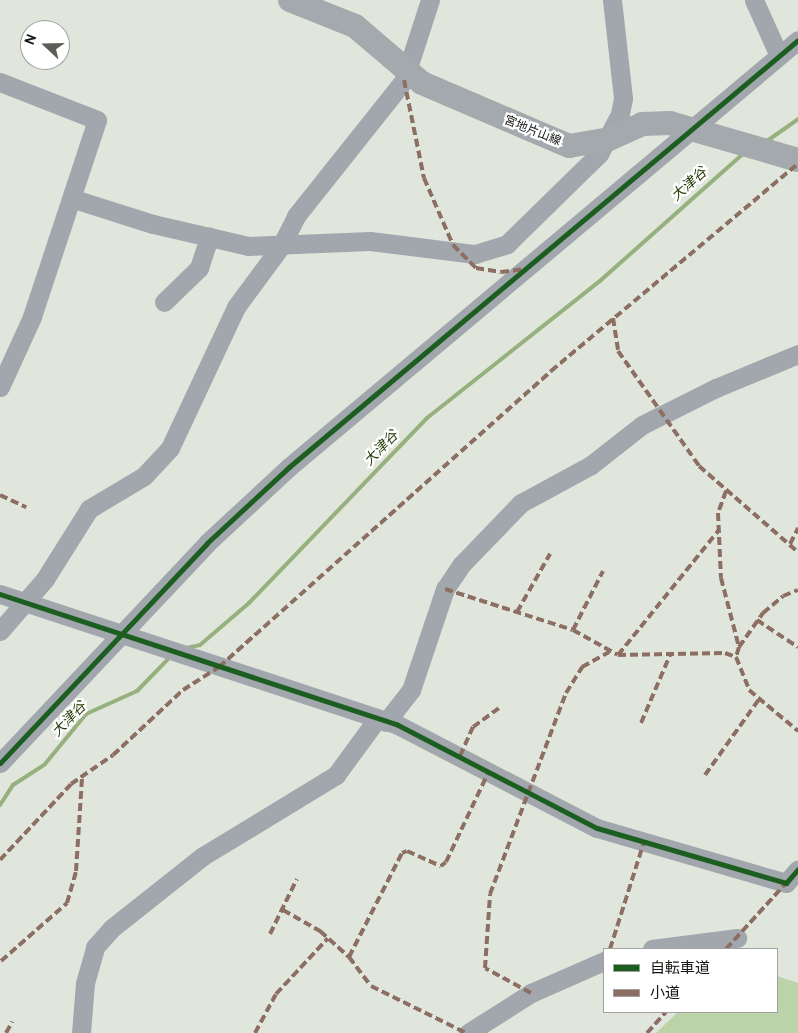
<!DOCTYPE html>
<html>
<head>
<meta charset="utf-8">
<style>
  body { margin:0 }
  #map { position:relative; width:798px; height:1033px; overflow:hidden; background:#e0e6db; font-family:Overpass,"Noto Sans JP",sans-serif }
  div>[style] { position:absolute }
  .forest>* { inset:0; background:#bcd3a7 }
  .stream>* { height:4px; margin:-2px; padding:0 2px; transform-origin:2px; border-radius:2px; background:#96b17d }
  .minor>* { height:19px; margin:-9.5px; padding:0 9.5px; transform-origin:9.5px; border-radius:9.5px; background:#a2a7ae }
  .major>* { height:24px; margin:-12px; padding:0 12px; transform-origin:12px; border-radius:12px; background:#a4a9ad }
  .quiet>* { height:4px; margin-top:-2px; transform-origin:0; background:repeating-linear-gradient(90deg,#8d6e63 0 8px,transparent 0 12px) }
  .cycleway>* { height:5px; margin:-2.5px; padding:0 2.5px; transform-origin:2.5px; border-radius:2.5px; background:#1b5e20 }
  span { translate:-50% -50%; white-space:nowrap; text-align:center; line-height:1.15; -webkit-text-stroke:4.5px #fff; paint-order:stroke }
  .street-label { font-size:12px; color:#141711 }
  .water-label { font-size:14px; color:#29400d; font-style:italic }
  .legend { position:absolute; left:603px; top:948px; width:175px; height:65px; box-sizing:border-box; background:#fff; border:1px solid #a1a2a0; margin:0; padding:6px 9px; list-style:none; font-size:15px; color:#141711 }
  .legend li { display:flex; align-items:center; gap:10px; height:25px }
  .legend b { width:25px; border:1px solid #a1a2a0 }
  .north { position:absolute; left:20px; top:20px; width:50px; height:50px; box-sizing:border-box; background:#fff; border:1px solid #a1a2a0; border-radius:50%; rotate:291deg; font-size:14px; font-weight:700; line-height:20px; text-align:center; color:#141711 }
  .north::after { content:''; display:block; margin:auto; width:18px; height:22px; background:#5b5f58; clip-path:polygon(50% 0,100% 100%,50% 72%,0 100%) }
</style>
</head>
<body>
<div id="map">
  <div class="forest">
    <div style="clip-path:polygon(777px 976px,798px 983px,798px 1033px,656px 1033px,678px 1012px,777px 1012px)"></div>
  </div>
  <div class="stream">
    <div style="left:767px;top:141px;width:38px;rotate:-35deg"></div>
    <div style="left:186px;top:648px;width:14px;rotate:-12deg"></div>
    <div style="left:200px;top:645px;width:65px;rotate:-40.6deg"></div>
    <div style="left:249px;top:603px;width:257px;rotate:-46.1deg"></div>
    <div style="left:427px;top:418px;width:222px;rotate:-38.4deg"></div>
    <div style="left:601px;top:280px;width:190px;rotate:-41.6deg"></div>
    <div style="left:0;top:805px;width:24px;rotate:-57deg"></div>
    <div style="left:13px;top:785px;width:38px;rotate:-33deg"></div>
    <div style="left:45px;top:764px;width:65px;rotate:-50.6deg"></div>
    <div style="left:86px;top:714px;width:56px;rotate:-24.3deg"></div>
    <div style="left:137px;top:691px;width:49px;rotate:-45.8deg"></div>
  </div>
  <div class="minor">
    <div style="left:754px;top:0;width:61px;rotate:65.9deg"></div>
    <div style="left:0;top:82px;width:104px;rotate:21.4deg"></div>
    <div style="left:97px;top:120px;width:207px;rotate:108.3deg"></div>
    <div style="left:32px;top:317px;width:77px;rotate:114.6deg"></div>
    <div style="left:74px;top:199px;width:83px;rotate:17.6deg"></div>
    <div style="left:153px;top:224px;width:98px;rotate:13deg"></div>
    <div style="left:248px;top:246px;width:122px;rotate:-2.3deg"></div>
    <div style="left:370px;top:241px;width:106px;rotate:7.1deg"></div>
    <div style="left:475px;top:254px;width:34px;rotate:-17deg"></div>
    <div style="left:507px;top:244px;width:129px;rotate:-44.4deg"></div>
    <div style="left:599px;top:154px;width:45px;rotate:-62.3deg"></div>
    <div style="left:620px;top:114px;width:16px;rotate:-79deg"></div>
    <div style="left:623px;top:98px;width:99px;rotate:-96.4deg"></div>
    <div style="left:164px;top:302px;width:49px;rotate:-44.2deg"></div>
    <div style="left:199px;top:268px;width:33px;rotate:-72deg"></div>
    <div style="left:0;top:594px;width:417px;rotate:18.2deg"></div>
    <div style="left:396px;top:724px;width:226px;rotate:27.4deg"></div>
    <div style="left:597px;top:828px;width:197px;rotate:16.2deg"></div>
    <div style="left:786px;top:883px;width:18px;rotate:-49deg"></div>
    <div style="left:0;top:631px;width:69px;rotate:-49.1deg"></div>
    <div style="left:45px;top:579px;width:83px;rotate:-57.8deg"></div>
    <div style="left:89px;top:509px;width:64px;rotate:-31deg"></div>
    <div style="left:144px;top:476px;width:38px;rotate:-47deg"></div>
    <div style="left:170px;top:448px;width:156px;rotate:-64.9deg"></div>
    <div style="left:236px;top:307px;width:76px;rotate:-53.6deg"></div>
    <div style="left:281px;top:246px;width:34px;rotate:-63deg"></div>
    <div style="left:296px;top:216px;width:174px;rotate:-51.5deg"></div>
    <div style="left:404px;top:80px;width:84px;rotate:-72deg"></div>
    <div style="left:386px;top:722px;width:41px;rotate:-52deg"></div>
    <div style="left:411px;top:690px;width:107px;rotate:-71.4deg"></div>
    <div style="left:445px;top:589px;width:30px;rotate:-56deg"></div>
    <div style="left:462px;top:564px;width:85px;rotate:-46deg"></div>
    <div style="left:521px;top:503px;width:80px;rotate:-28.5deg"></div>
    <div style="left:591px;top:465px;width:65px;rotate:-38.1deg"></div>
    <div style="left:642px;top:425px;width:83px;rotate:-26.6deg"></div>
    <div style="left:716px;top:388px;width:89px;rotate:-22.5deg"></div>
    <div style="left:0;top:763px;width:302px;rotate:-46.7deg"></div>
    <div style="left:207px;top:543px;width:112px;rotate:-42.8deg"></div>
    <div style="left:289px;top:467px;width:664px;rotate:-39.99deg"></div>
    <div style="left:652px;top:949px;width:86px;rotate:-7.4deg"></div>
    <div style="left:81px;top:1033px;width:50px;rotate:-85.4deg"></div>
    <div style="left:85px;top:983px;width:37px;rotate:-74deg"></div>
    <div style="left:95px;top:947px;width:25px;rotate:-48deg"></div>
    <div style="left:112px;top:928px;width:116px;rotate:-38.4deg"></div>
    <div style="left:203px;top:856px;width:156px;rotate:-31.3deg"></div>
    <div style="left:336px;top:775px;width:69px;rotate:-53.8deg"></div>
    <div style="left:468px;top:1033px;width:75px;rotate:-32.4deg"></div>
    <div style="left:531px;top:993px;width:80px;rotate:-23.7deg"></div>
  </div>
  <div class="major">
    <div style="left:290px;top:0;width:70px;rotate:21.8deg"></div>
    <div style="left:355px;top:26px;width:88px;rotate:40.4deg"></div>
    <div style="left:422px;top:83px;width:160px;rotate:23.2deg"></div>
    <div style="left:569px;top:146px;width:41px;rotate:-9.9deg"></div>
    <div style="left:609px;top:139px;width:36px;rotate:-24deg"></div>
    <div style="left:642px;top:124px;width:28px;rotate:-2deg"></div>
    <div style="left:670px;top:123px;width:133px;rotate:16.1deg"></div>
  </div>
  <div class="quiet">
    <div style="left:404px;top:80px;width:100px;rotate:78.5deg"></div>
    <div style="left:424px;top:178px;width:73px;rotate:66.6deg"></div>
    <div style="left:453px;top:245px;width:33px;rotate:45deg"></div>
    <div style="left:476px;top:268px;width:25px;rotate:9deg"></div>
    <div style="left:501px;top:272px;width:24px;rotate:-7deg"></div>
    <div style="left:613px;top:318px;width:33px;rotate:81deg"></div>
    <div style="left:618px;top:351px;width:141px;rotate:54.8deg"></div>
    <div style="left:699px;top:466px;width:131px;rotate:41deg"></div>
    <div style="left:726px;top:491px;width:23px;rotate:110deg"></div>
    <div style="left:718px;top:513px;width:65px;rotate:87.4deg"></div>
    <div style="left:721px;top:578px;width:71px;rotate:75.4deg"></div>
    <div style="left:739px;top:647px;width:10px;rotate:107deg"></div>
    <div style="left:0;top:495px;width:29px;rotate:25deg"></div>
    <div style="left:790px;top:544px;width:18px;rotate:-63deg"></div>
    <div style="left:445px;top:589px;width:134px;rotate:17.8deg"></div>
    <div style="left:573px;top:630px;width:51px;rotate:29.1deg"></div>
    <div style="left:618px;top:655px;width:107px;rotate:-1.1deg"></div>
    <div style="left:725px;top:653px;width:12px;rotate:20deg"></div>
    <div style="left:736px;top:657px;width:35px;rotate:68deg"></div>
    <div style="left:749px;top:690px;width:64px;rotate:39.9deg"></div>
    <div style="left:517px;top:612px;width:67px;rotate:-60.4deg"></div>
    <div style="left:757px;top:620px;width:49px;rotate:33.4deg"></div>
    <div style="left:573px;top:630px;width:66px;rotate:-63deg"></div>
    <div style="left:739px;top:647px;width:42px;rotate:-54.8deg"></div>
    <div style="left:763px;top:613px;width:26px;rotate:-40deg"></div>
    <div style="left:783px;top:596px;width:16px;rotate:-22deg"></div>
    <div style="left:618px;top:655px;width:161px;rotate:-51.1deg"></div>
    <div style="left:641px;top:723px;width:74px;rotate:-66.9deg"></div>
    <div style="left:460px;top:756px;width:32px;rotate:-66deg"></div>
    <div style="left:473px;top:727px;width:32px;rotate:-36deg"></div>
    <div style="left:705px;top:775px;width:95px;rotate:-54.5deg"></div>
    <div style="left:0;top:860px;width:104px;rotate:-46.9deg"></div>
    <div style="left:71px;top:784px;width:51px;rotate:-34.6deg"></div>
    <div style="left:113px;top:755px;width:96px;rotate:-42.9deg"></div>
    <div style="left:183px;top:690px;width:43px;rotate:-32.6deg"></div>
    <div style="left:219px;top:667px;width:445px;rotate:-41.7deg"></div>
    <div style="left:551px;top:371px;width:322px;rotate:-40deg"></div>
    <div style="left:283px;top:910px;width:43px;rotate:29.6deg"></div>
    <div style="left:320px;top:931px;width:39px;rotate:42deg"></div>
    <div style="left:349px;top:957px;width:36px;rotate:53deg"></div>
    <div style="left:371px;top:986px;width:106px;rotate:26.3deg"></div>
    <div style="left:270px;top:934px;width:61px;rotate:-63.9deg"></div>
    <div style="left:610px;top:949px;width:112px;rotate:-72.4deg"></div>
    <div style="left:726px;top:949px;width:89px;rotate:-47.7deg"></div>
    <div style="left:349px;top:957px;width:117px;rotate:-63deg"></div>
    <div style="left:402px;top:853px;width:5px;rotate:-22deg"></div>
    <div style="left:407px;top:851px;width:37px;rotate:24deg"></div>
    <div style="left:441px;top:866px;width:6px;rotate:-39deg"></div>
    <div style="left:446px;top:862px;width:101px;rotate:-64.7deg"></div>
    <div style="left:1px;top:961px;width:88px;rotate:-41.3deg"></div>
    <div style="left:67px;top:903px;width:33px;rotate:-74deg"></div>
    <div style="left:76px;top:871px;width:94px;rotate:-86.3deg"></div>
    <div style="left:531px;top:993px;width:52px;rotate:-151.5deg"></div>
    <div style="left:485px;top:968px;width:74px;rotate:-86.1deg"></div>
    <div style="left:490px;top:894px;width:215px;rotate:-69.3deg"></div>
    <div style="left:566px;top:693px;width:31px;rotate:-58deg"></div>
    <div style="left:582px;top:667px;width:31px;rotate:-29deg"></div>
    <div style="left:6px;top:1033px;width:13px;rotate:-61deg"></div>
    <div style="left:255px;top:1033px;width:44px;rotate:-61.7deg"></div>
    <div style="left:276px;top:994px;width:76px;rotate:-47.1deg"></div>
    <div style="left:647px;top:1033px;width:28px;rotate:-48deg"></div>
  </div>
  <div class="cycleway">
    <div style="left:0;top:594px;width:417px;rotate:18.2deg"></div>
    <div style="left:396px;top:724px;width:226px;rotate:27.4deg"></div>
    <div style="left:597px;top:828px;width:197px;rotate:16.2deg"></div>
    <div style="left:786px;top:883px;width:18px;rotate:-49deg"></div>
    <div style="left:0;top:763px;width:302px;rotate:-46.7deg"></div>
    <div style="left:207px;top:543px;width:112px;rotate:-42.8deg"></div>
    <div style="left:289px;top:467px;width:664px;rotate:-39.99deg"></div>
  </div>
  <div class="street-label">
    <span style="left:532px;top:132px;rotate:22deg">宮地片山線</span>
  </div>
  <div class="water-label">
    <span style="left:690px;top:185px;rotate:-42deg">大津谷</span>
    <span style="left:382px;top:449px;rotate:-46deg">大津谷</span>
    <span style="left:70px;top:720px;rotate:-46deg">大津谷</span>
  </div>
  <ul class="legend">
  <li><b style="height:6px;background:#1b5e20"></b>自転車道</li>
  <li><b style="height:6px;background:#8d6e63"></b>小道</li>
  </ul>
  <div class="north">N</div>
</div>
</body>
</html>
